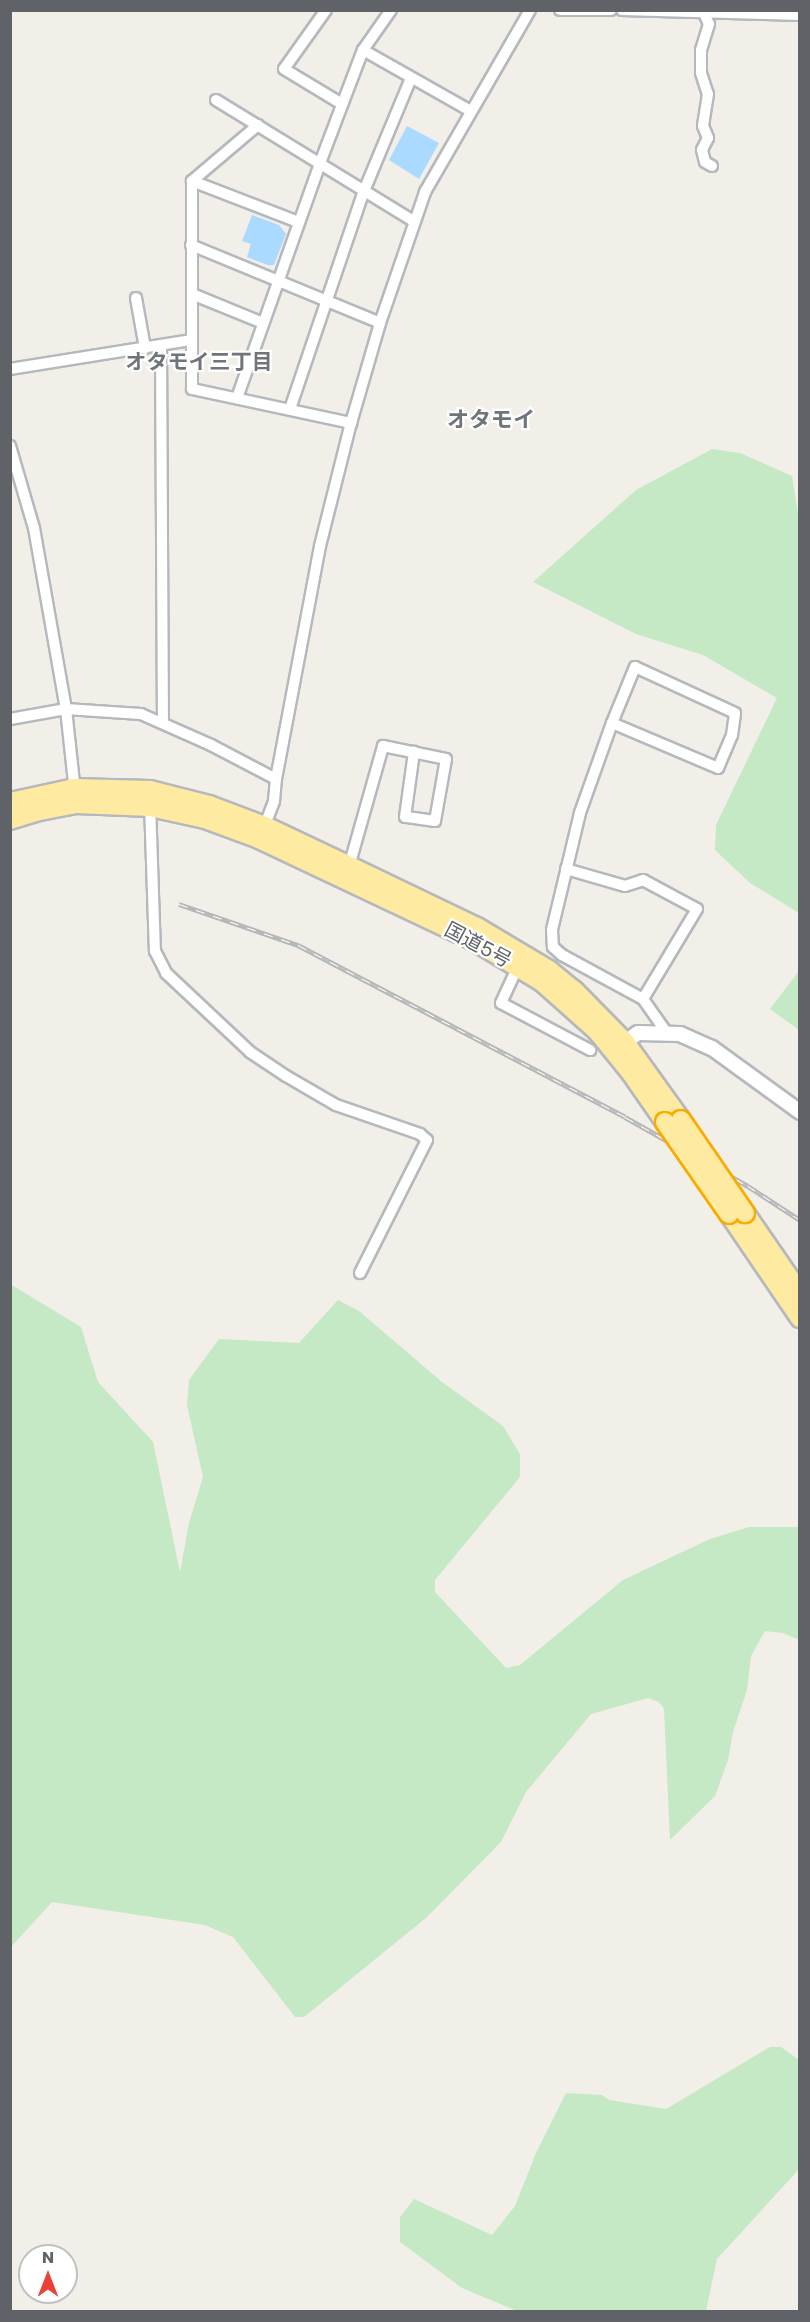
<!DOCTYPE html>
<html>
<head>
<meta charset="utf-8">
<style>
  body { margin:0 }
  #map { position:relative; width:810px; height:2322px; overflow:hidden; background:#f1efe8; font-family:Poppins,"Noto Sans JP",sans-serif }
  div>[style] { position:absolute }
  .green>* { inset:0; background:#c5e8c5 }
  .water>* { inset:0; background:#aadaff }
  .roads { filter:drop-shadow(2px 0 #b5b8bc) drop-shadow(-2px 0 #b5b8bc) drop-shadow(0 2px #b5b8bc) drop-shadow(0 -2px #b5b8bc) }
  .minor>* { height:10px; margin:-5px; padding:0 5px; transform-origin:5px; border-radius:5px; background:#fff }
  .tertiary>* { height:14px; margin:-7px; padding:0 7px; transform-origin:7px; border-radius:7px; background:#fff }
  .trunk>* { height:18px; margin:-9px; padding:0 9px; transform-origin:9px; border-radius:9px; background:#feeaa1 }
  .rail>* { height:5px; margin-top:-2.5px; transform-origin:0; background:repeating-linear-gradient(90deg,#fff 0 9px,#b6b7b8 0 18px); box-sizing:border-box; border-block:2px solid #b6b7b8 }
  .bridges { filter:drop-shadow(2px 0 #f9ab00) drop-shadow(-2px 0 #f9ab00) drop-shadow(0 2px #f9ab00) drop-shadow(0 -2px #f9ab00) }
  .trunk-bridge>* { height:18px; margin:-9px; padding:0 9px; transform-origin:9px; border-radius:9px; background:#feeaa1 }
  span { translate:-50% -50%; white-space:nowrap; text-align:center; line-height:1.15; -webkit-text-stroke:4.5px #fff; paint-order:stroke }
  .street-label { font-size:20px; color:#5f6368 }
  .neighbourhood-label { font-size:21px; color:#70757a; font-weight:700 }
  .quarter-label { font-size:22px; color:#70757a; font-weight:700 }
  .frame { position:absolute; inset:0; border:12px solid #5f6368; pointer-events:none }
  .north { position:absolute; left:18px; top:2244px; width:60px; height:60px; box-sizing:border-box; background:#fff; border:2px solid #bfc1c3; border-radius:50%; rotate:0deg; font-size:16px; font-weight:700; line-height:24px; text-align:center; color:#5f6368 }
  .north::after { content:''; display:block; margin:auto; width:21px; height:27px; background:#ea4335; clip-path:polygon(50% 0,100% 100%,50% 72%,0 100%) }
</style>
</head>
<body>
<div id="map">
  <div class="green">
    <div style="clip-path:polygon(712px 449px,740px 453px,792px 476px,800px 526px,799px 913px,750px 883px,715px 850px,716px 825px,777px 698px,703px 655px,636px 634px,533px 582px,636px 490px)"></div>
    <div style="clip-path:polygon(799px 971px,799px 1030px,770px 1009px)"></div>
    <div style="clip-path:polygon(10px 1284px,81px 1327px,98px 1382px,153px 1442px,180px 1572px,189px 1523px,203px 1477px,187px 1405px,189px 1380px,219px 1339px,299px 1343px,338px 1300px,359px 1311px,442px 1382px,503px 1426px,520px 1454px,520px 1477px,435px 1580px,435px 1592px,506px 1668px,520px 1665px,623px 1580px,710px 1539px,749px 1527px,799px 1527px,799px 1640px,783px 1633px,765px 1631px,751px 1656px,747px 1690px,733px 1732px,728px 1760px,715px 1796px,670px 1840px,664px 1709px,659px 1702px,648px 1698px,591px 1714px,526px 1792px,501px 1842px,426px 1918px,304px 2017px,295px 2017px,233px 1937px,205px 1925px,52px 1902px,11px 1947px)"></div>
    <div style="clip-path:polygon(770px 2047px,781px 2047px,799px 2060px,799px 2169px,717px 2259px,706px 2311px,517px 2311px,462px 2288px,400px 2242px,400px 2217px,414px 2199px,492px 2235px,515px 2206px,536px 2153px,566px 2093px,602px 2095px,609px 2100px,666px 2109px)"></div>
  </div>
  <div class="water">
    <div style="clip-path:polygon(407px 126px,439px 143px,419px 179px,389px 160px)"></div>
    <div style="clip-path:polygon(252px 215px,279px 225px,286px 234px,274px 265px,268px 265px,247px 257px,251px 244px,242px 241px)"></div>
  </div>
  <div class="roads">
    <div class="minor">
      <div style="left:326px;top:10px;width:72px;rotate:125.4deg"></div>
      <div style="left:284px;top:69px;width:68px;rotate:31.1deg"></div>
      <div style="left:560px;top:10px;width:51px"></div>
      <div style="left:622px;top:10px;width:178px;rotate:1.6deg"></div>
      <div style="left:704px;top:13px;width:12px;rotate:66deg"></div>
      <div style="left:709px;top:24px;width:27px;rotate:107deg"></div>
      <div style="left:701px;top:50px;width:23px;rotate:90deg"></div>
      <div style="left:701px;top:73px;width:22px;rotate:72deg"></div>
      <div style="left:708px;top:94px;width:32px;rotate:99deg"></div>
      <div style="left:703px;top:126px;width:13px;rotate:67deg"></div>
      <div style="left:708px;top:138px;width:13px;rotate:117deg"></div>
      <div style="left:702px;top:150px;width:12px;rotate:76deg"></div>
      <div style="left:705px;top:162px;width:8px;rotate:30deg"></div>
      <div style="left:363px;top:50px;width:124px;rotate:29.5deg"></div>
      <div style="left:216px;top:100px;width:233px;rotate:31.5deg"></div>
      <div style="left:258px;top:125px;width:87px;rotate:139.7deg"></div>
      <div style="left:192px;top:181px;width:208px;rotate:90deg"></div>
      <div style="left:192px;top:389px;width:163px;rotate:12.1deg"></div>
      <div style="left:192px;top:181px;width:114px;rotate:21.1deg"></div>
      <div style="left:191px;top:245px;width:204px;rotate:22.4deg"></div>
      <div style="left:192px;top:294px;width:77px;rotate:22.2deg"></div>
      <div style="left:136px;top:298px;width:51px;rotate:79.8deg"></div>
      <div style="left:161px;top:345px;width:378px;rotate:89.7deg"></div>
      <div style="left:10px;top:369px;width:184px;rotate:-9.1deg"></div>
      <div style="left:237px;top:398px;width:249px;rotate:-70.5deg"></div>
      <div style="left:320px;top:163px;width:121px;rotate:-69.2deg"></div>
      <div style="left:363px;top:50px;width:49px;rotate:-55deg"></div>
      <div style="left:290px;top:409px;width:230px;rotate:-71.3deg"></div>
      <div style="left:364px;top:191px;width:122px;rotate:-67.4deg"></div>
      <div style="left:10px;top:446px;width:85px;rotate:73.7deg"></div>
      <div style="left:34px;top:528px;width:184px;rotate:80deg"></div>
      <div style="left:66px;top:709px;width:83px;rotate:83.8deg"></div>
      <div style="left:10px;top:719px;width:57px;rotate:-10.1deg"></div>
      <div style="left:66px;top:709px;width:75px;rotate:3.8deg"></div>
      <div style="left:141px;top:714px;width:77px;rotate:23.9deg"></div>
      <div style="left:211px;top:745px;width:73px;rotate:27.6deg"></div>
      <div style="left:612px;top:723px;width:115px;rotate:23deg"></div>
      <div style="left:718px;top:768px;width:36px;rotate:-67deg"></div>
      <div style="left:732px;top:735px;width:22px;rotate:-82deg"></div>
      <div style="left:735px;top:713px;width:110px;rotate:-155.3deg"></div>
      <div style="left:635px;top:667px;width:61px;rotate:112.3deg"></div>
      <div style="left:612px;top:723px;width:96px;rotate:109.6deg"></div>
      <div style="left:580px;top:813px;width:120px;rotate:103.5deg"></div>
      <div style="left:552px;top:930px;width:17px;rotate:87deg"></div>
      <div style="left:553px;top:947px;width:12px;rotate:42deg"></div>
      <div style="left:562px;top:955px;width:92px;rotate:28.5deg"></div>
      <div style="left:643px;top:999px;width:39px;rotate:55deg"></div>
      <div style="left:150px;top:803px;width:148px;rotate:88.1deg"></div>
      <div style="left:155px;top:951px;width:25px;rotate:63deg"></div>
      <div style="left:166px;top:973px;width:115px;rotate:43.2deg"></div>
      <div style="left:250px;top:1052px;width:43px;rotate:33.7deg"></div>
      <div style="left:286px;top:1076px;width:58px;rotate:30.1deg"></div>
      <div style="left:336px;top:1105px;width:89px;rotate:19deg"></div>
      <div style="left:420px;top:1134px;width:9px;rotate:41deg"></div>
      <div style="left:427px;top:1140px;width:149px;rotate:116.7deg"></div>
      <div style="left:263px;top:830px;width:31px;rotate:-69deg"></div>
      <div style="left:274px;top:801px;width:22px;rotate:-85deg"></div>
      <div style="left:276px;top:779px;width:237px;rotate:-79.3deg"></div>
      <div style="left:320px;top:546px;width:127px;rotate:-75.9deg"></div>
      <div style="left:351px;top:423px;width:104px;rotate:-73.8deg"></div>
      <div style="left:380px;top:323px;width:139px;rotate:-71deg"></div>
      <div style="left:425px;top:192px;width:210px;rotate:-60deg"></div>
      <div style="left:566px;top:869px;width:61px;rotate:16.1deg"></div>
      <div style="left:625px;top:886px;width:19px;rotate:-18deg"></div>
      <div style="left:643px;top:880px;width:61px;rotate:28.2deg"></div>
      <div style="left:697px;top:909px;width:105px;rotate:121deg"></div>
      <div style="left:348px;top:870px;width:129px;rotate:-74.2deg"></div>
      <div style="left:383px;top:746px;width:64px;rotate:11.7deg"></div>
      <div style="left:446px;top:759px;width:63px;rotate:100.1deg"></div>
      <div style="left:435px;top:821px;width:30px;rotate:-172deg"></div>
      <div style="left:405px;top:817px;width:66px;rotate:-82.1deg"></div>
      <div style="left:519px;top:964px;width:43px;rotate:114.8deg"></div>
      <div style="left:501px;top:1003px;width:101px;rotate:27.8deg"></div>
    </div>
    <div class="tertiary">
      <div style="left:618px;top:1047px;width:24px;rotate:-35deg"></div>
      <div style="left:638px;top:1033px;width:42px;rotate:1.4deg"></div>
      <div style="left:680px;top:1034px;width:35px;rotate:24deg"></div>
      <div style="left:712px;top:1048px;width:109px;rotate:36deg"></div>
    </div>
    <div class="trunk">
      <div style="left:10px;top:802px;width:66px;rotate:-12.3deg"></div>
      <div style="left:74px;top:788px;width:76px;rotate:1.5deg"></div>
      <div style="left:150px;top:790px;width:61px;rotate:14.3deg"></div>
      <div style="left:209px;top:805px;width:60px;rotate:20.6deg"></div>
      <div style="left:265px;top:826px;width:94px;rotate:25.2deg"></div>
      <div style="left:350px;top:866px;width:141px;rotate:25.7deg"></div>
      <div style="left:477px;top:927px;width:84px;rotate:30.8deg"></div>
      <div style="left:549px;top:970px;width:32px;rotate:39deg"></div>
      <div style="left:574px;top:990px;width:73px;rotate:45.6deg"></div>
      <div style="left:625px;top:1042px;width:96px;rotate:54.3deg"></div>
      <div style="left:10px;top:820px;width:31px;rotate:-17deg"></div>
      <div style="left:40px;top:811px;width:37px;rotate:-11deg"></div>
      <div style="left:76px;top:804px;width:74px;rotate:2.3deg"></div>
      <div style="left:150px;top:807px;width:56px;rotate:12.3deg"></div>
      <div style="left:205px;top:819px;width:58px;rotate:20.3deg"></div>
      <div style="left:259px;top:839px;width:234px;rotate:25.3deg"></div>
      <div style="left:471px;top:939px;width:83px;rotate:31.2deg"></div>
      <div style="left:542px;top:982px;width:74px;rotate:41.7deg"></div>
      <div style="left:597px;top:1031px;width:54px;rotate:51deg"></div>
      <div style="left:631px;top:1073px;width:60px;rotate:55.2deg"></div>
      <div style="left:745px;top:1213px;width:97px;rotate:55.5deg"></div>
      <div style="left:729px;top:1214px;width:126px;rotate:55.7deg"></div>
    </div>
  </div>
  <div class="rail">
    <div style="left:179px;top:904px;width:126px;rotate:19deg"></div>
    <div style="left:298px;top:945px;width:369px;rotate:27.7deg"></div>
    <div style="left:625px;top:1117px;width:141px;rotate:29.3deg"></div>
    <div style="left:748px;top:1186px;width:62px;rotate:33.2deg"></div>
  </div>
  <div class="bridges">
    <div class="trunk-bridge">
      <div style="left:681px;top:1120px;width:113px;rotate:55.5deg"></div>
      <div style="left:665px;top:1122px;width:112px;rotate:55.2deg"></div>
    </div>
  </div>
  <div class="street-label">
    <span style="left:478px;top:945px;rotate:28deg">国道5号</span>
  </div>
  <div class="neighbourhood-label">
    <span style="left:199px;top:362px">オタモイ三丁目</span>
  </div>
  <div class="quarter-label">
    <span style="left:491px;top:420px">オタモイ</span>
  </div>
  <div class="frame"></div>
  <div class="north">N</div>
</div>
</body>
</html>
